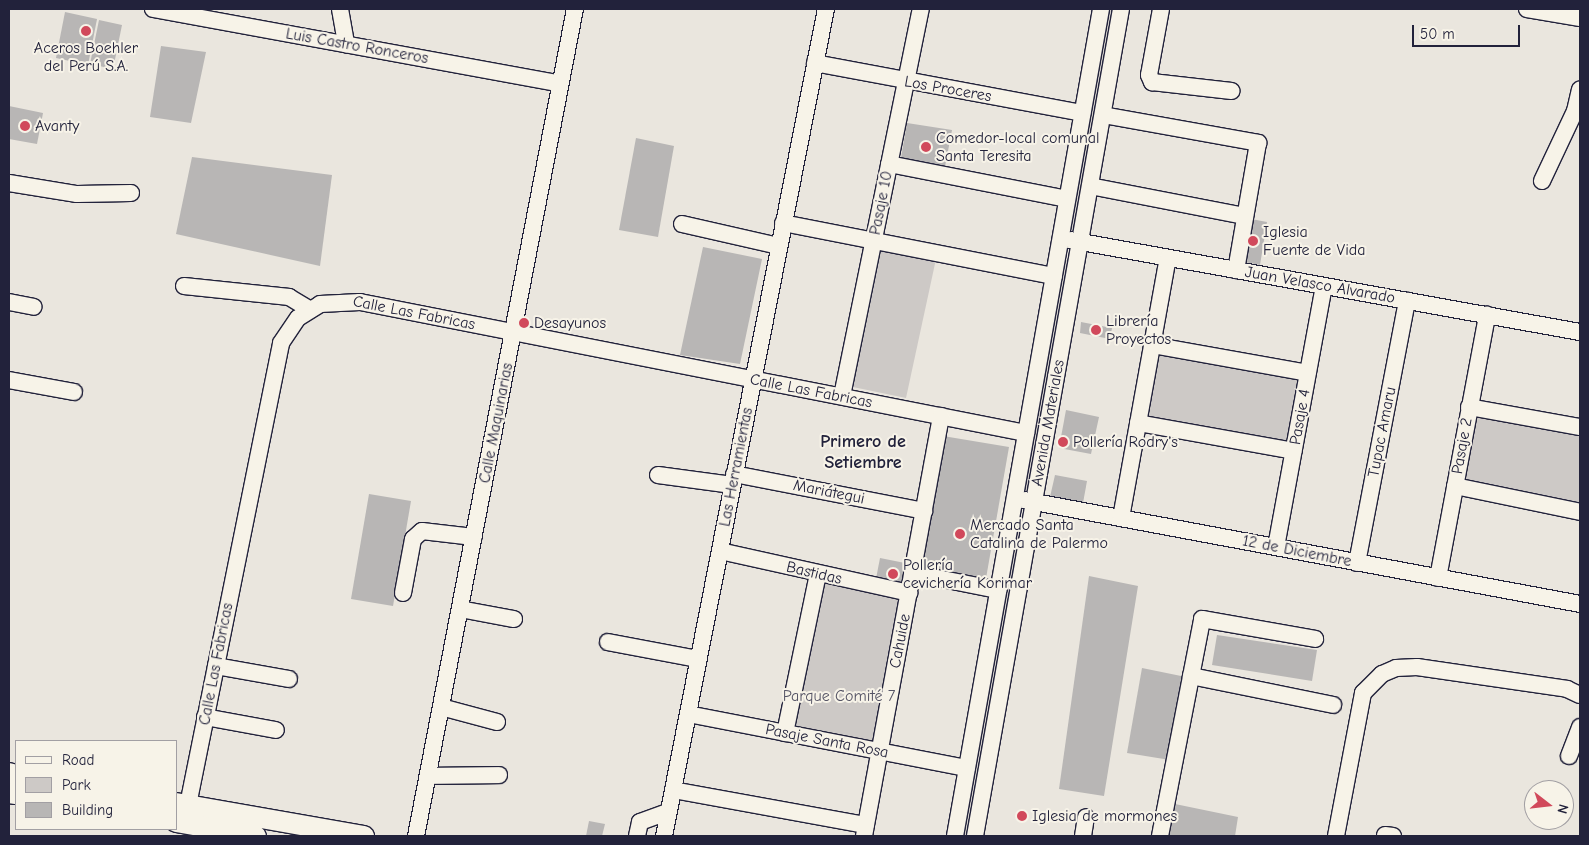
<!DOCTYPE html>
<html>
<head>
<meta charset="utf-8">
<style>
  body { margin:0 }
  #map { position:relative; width:1589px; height:845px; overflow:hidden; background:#eae6de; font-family:"Comic Neue",sans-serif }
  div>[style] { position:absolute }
  .green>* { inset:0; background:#cdc9c6 }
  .building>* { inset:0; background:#b8b6b5 }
  .roads { filter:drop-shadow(1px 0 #22223b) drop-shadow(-1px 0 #22223b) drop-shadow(0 1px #22223b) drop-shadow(0 -1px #22223b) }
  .minor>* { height:16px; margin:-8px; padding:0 8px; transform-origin:8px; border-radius:8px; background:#f7f3e8 }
  .major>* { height:20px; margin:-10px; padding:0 10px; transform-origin:10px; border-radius:10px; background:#f7f3e8 }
  .dots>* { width:14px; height:14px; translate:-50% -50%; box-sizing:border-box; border:2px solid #f7f3e8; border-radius:50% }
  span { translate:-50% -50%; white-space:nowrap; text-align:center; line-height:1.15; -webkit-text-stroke:4px #f7f3e8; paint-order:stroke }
  .street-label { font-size:16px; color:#22223b }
  .poi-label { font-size:16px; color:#22223b }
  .left { translate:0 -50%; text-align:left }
  .park-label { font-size:16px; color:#555465 }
  .neighbourhood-label { font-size:18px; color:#22223b; font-weight:700 }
  .frame { position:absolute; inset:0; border:10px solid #22223b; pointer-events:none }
  .legend { position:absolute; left:15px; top:740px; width:162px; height:90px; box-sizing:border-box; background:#f7f3e8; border:1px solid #a29fa3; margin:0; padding:6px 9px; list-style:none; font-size:15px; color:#22223b }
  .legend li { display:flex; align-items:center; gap:10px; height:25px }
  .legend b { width:25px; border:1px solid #a29fa3 }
  .north { position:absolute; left:1524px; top:780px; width:50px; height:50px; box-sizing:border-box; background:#f7f3e8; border:1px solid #a29fa3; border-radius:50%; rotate:106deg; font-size:14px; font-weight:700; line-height:20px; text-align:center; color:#22223b }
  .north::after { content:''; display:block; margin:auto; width:18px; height:22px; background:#d1495b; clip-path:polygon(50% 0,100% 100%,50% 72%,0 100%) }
  .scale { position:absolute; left:1412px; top:25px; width:108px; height:22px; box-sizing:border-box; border:2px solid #22223b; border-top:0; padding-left:6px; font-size:15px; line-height:18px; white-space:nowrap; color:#22223b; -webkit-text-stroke:4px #f7f3e8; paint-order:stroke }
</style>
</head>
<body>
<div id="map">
  <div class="green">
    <div style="clip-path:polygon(1108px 9px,1121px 9px,1081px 237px,1069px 235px)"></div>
    <div style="clip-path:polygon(878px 247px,936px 259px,906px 398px,848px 386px)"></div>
    <div style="clip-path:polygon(1063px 260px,1078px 260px,1038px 493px,1025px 491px)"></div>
    <div style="clip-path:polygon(1155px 349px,1304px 374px,1291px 449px,1142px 421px)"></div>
    <div style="clip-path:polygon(1471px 411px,1580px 432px,1580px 509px,1459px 484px)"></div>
    <div style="clip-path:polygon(1021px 516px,1032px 518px,973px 836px,963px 836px)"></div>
    <div style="clip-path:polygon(820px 581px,900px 597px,871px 752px,787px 736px)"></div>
  </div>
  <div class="building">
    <div style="clip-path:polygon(65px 12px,97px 19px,88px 65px,56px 58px)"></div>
    <div style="clip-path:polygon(99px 20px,122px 25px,113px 69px,90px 64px)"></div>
    <div style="clip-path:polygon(161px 46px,206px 52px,191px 123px,150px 117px)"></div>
    <div style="clip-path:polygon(9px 106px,43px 113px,37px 144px,9px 139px)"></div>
    <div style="clip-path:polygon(907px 123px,952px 130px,944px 172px,900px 164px)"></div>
    <div style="clip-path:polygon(636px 138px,674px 146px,658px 237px,619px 230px)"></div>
    <div style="clip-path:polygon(192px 157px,332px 175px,320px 266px,176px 234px)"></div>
    <div style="clip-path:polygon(1246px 218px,1267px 222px,1260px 265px,1239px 261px)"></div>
    <div style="clip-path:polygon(703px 247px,762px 259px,740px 364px,680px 355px)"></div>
    <div style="clip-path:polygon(1081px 322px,1112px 328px,1110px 339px,1080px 333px)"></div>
    <div style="clip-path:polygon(1066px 410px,1099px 417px,1091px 454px,1059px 448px)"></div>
    <div style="clip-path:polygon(943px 436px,1009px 447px,985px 584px,918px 571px)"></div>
    <div style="clip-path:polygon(1055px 475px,1087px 481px,1083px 503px,1050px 497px)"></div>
    <div style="clip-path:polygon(369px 494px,411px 501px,393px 606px,351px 599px)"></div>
    <div style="clip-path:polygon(880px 558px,910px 564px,906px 588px,875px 584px)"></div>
    <div style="clip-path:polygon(1089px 576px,1138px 586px,1104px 796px,1059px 789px)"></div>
    <div style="clip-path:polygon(1217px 635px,1317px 650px,1312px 681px,1212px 665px)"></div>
    <div style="clip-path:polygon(1142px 668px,1186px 677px,1170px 760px,1127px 753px)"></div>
    <div style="clip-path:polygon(1175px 804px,1238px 817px,1235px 836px,1169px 836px)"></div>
    <div style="clip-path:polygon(589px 821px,605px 824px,602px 836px,586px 836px)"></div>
  </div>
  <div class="roads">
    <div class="minor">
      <div style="left:153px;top:9px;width:414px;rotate:10.4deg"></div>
      <div style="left:340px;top:9px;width:36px;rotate:80deg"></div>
      <div style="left:1161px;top:9px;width:67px;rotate:100.3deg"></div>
      <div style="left:1149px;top:75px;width:8px;rotate:67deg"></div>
      <div style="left:1152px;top:82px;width:80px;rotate:6.5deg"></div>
      <div style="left:1527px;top:9px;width:54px;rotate:9.6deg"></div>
      <div style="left:815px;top:63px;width:272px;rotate:10.6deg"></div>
      <div style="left:1103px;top:115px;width:158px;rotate:10.2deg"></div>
      <div style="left:1258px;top:143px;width:129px;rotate:99.8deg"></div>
      <div style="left:889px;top:164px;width:181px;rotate:11.1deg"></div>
      <div style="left:1542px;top:181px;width:77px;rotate:-64.8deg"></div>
      <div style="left:1575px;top:111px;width:22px;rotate:-77deg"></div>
      <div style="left:9px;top:183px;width:69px;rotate:9.2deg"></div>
      <div style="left:77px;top:194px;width:54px;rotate:-1.1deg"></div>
      <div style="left:1090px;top:186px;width:158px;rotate:11deg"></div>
      <div style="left:783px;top:223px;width:276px;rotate:11.1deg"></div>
      <div style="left:682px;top:224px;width:99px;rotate:12.8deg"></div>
      <div style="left:1070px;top:240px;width:518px;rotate:10.23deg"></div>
      <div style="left:184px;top:286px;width:106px;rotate:6deg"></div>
      <div style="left:289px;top:297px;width:23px;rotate:31deg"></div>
      <div style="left:9px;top:302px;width:25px;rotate:11deg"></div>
      <div style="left:1152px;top:345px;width:158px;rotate:10.2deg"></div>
      <div style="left:9px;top:380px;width:66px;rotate:10.5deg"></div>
      <div style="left:842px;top:396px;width:395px;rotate:-78.5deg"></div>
      <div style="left:1469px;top:407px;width:113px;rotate:10.2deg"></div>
      <div style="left:1138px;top:423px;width:158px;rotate:10.2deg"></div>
      <div style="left:734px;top:474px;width:194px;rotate:11deg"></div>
      <div style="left:658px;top:475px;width:75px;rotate:7.7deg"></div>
      <div style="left:1455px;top:486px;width:128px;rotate:11.7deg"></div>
      <div style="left:1024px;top:500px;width:566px;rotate:10.59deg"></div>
      <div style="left:1121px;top:518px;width:264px;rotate:-79.8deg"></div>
      <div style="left:1276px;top:547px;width:265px;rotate:-79.6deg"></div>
      <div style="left:720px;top:551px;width:194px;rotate:12.5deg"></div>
      <div style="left:1357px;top:563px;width:267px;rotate:-79.2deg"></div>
      <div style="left:912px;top:573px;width:88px;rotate:11.2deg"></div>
      <div style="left:1438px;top:578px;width:268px;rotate:-79.4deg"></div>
      <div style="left:403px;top:593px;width:55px;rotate:-79.5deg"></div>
      <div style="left:413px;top:539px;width:12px;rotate:-42deg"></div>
      <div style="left:422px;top:531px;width:52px;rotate:6.6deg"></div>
      <div style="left:460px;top:609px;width:55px;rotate:10.5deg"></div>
      <div style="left:608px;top:642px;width:92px;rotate:10.7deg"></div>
      <div style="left:216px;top:666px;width:74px;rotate:10.1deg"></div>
      <div style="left:1191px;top:676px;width:145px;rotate:11.5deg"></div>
      <div style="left:441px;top:707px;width:58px;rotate:15deg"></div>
      <div style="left:688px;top:714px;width:284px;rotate:11deg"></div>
      <div style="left:205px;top:717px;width:72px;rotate:10.4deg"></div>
      <div style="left:785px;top:733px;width:162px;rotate:-78.3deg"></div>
      <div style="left:1569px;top:756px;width:31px;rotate:-69deg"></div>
      <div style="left:428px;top:776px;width:71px;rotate:-0.8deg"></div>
      <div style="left:673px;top:790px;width:196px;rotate:10.3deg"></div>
      <div style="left:188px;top:805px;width:471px;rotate:-78.6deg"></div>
      <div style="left:281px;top:343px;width:30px;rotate:-56deg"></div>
      <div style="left:298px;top:318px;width:26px;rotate:-32deg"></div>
      <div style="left:320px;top:304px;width:40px;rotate:-2.9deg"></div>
      <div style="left:360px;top:302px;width:679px;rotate:11.13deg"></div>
      <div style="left:1385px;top:835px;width:8px;rotate:7deg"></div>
      <div style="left:416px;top:836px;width:842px;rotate:-79.12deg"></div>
      <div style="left:637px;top:836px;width:14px;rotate:-78deg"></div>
      <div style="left:640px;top:822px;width:30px;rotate:-20deg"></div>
      <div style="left:664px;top:836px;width:843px;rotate:-78.92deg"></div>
      <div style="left:864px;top:836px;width:427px;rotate:-79.6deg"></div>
      <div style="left:955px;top:836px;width:840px;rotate:-79.99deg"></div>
      <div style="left:975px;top:836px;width:840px;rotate:-79.99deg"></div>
      <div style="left:1083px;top:836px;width:19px;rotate:-81deg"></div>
      <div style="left:1160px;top:836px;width:221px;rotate:-79deg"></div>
      <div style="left:1202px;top:619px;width:115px;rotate:10deg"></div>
      <div style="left:1336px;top:836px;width:146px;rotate:-79.3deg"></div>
      <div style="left:1363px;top:693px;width:27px;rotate:-45deg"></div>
      <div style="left:1382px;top:674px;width:15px;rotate:-23deg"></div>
      <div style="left:1396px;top:668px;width:21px;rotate:-3deg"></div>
      <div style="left:1417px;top:667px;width:152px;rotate:8.3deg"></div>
      <div style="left:1567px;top:689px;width:14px;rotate:25deg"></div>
    </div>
    <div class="major">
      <div style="left:9px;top:773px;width:7px;rotate:16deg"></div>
      <div style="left:9px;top:793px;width:7px;rotate:8deg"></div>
      <div style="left:176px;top:803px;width:191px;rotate:10deg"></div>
      <div style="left:176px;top:822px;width:81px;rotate:9.9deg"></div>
    </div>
  </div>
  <div class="dots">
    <div style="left:86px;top:31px;background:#d1495b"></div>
    <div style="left:25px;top:126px;background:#d1495b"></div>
    <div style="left:926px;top:147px;background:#d1495b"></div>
    <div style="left:1253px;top:241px;background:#d1495b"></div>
    <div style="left:524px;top:323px;background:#d1495b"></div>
    <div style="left:1096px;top:330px;background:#d1495b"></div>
    <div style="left:1063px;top:442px;background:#d1495b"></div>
    <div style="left:960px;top:534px;background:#d1495b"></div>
    <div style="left:893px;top:574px;background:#d1495b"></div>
    <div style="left:1022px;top:816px;background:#d1495b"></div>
  </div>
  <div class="street-label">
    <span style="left:357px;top:46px;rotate:10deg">Luis Castro Ronceros</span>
    <span style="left:948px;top:89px;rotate:10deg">Los Proceres</span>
    <span style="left:881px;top:203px;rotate:-79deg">Pasaje 10</span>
    <span style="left:1320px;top:285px;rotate:10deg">Juan Velasco Alvarado</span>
    <span style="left:414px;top:313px;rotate:11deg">Calle Las Fabricas</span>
    <span style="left:811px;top:391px;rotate:11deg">Calle Las Fabricas</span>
    <span style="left:1300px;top:417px;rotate:-80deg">Pasaje 4</span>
    <span style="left:496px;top:423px;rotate:-79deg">Calle Maquinarias</span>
    <span style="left:1048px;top:423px;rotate:-80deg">Avenida Materiales</span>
    <span style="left:1382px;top:432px;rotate:-79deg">Tupac Amaru</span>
    <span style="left:1462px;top:446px;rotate:-80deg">Pasaje 2</span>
    <span style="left:736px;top:467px;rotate:-79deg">Las Herramientas</span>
    <span style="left:829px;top:492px;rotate:11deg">Mariátegui</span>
    <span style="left:1297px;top:551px;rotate:11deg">12 de Diciembre</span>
    <span style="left:814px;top:573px;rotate:13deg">Bastidas</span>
    <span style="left:900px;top:641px;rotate:-79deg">Cahuide</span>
    <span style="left:216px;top:664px;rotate:-79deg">Calle Las Fabricas</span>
    <span style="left:827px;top:741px;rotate:11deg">Pasaje Santa Rosa</span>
  </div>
  <div class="poi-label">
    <span style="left:86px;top:57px">Aceros Boehler<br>del Perú S.A.</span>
    <span class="left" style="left:35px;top:126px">Avanty</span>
    <span class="left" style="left:936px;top:147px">Comedor-local comunal<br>Santa Teresita</span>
    <span class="left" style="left:1263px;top:241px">Iglesia<br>Fuente de Vida</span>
    <span class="left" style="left:1106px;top:330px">Librería<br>Proyectos</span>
    <span class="left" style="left:534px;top:323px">Desayunos</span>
    <span class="left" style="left:1073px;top:442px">Pollería Rodry's</span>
    <span class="left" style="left:970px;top:534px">Mercado Santa<br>Catalina de Palermo</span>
    <span class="left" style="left:903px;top:574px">Pollería<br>cevichería Korimar</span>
    <span class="left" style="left:1032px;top:816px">Iglesia de mormones</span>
  </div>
  <div class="park-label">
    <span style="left:839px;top:696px">Parque Comité 7</span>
  </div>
  <div class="neighbourhood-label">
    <span style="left:863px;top:453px">Primero de<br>Setiembre</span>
  </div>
  <div class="frame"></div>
  <ul class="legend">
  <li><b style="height:6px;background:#f7f3e8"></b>Road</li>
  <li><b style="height:14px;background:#cdc9c6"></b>Park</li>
  <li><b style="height:14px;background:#b8b6b5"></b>Building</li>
  </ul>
  <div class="north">N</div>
  <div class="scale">50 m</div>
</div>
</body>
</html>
